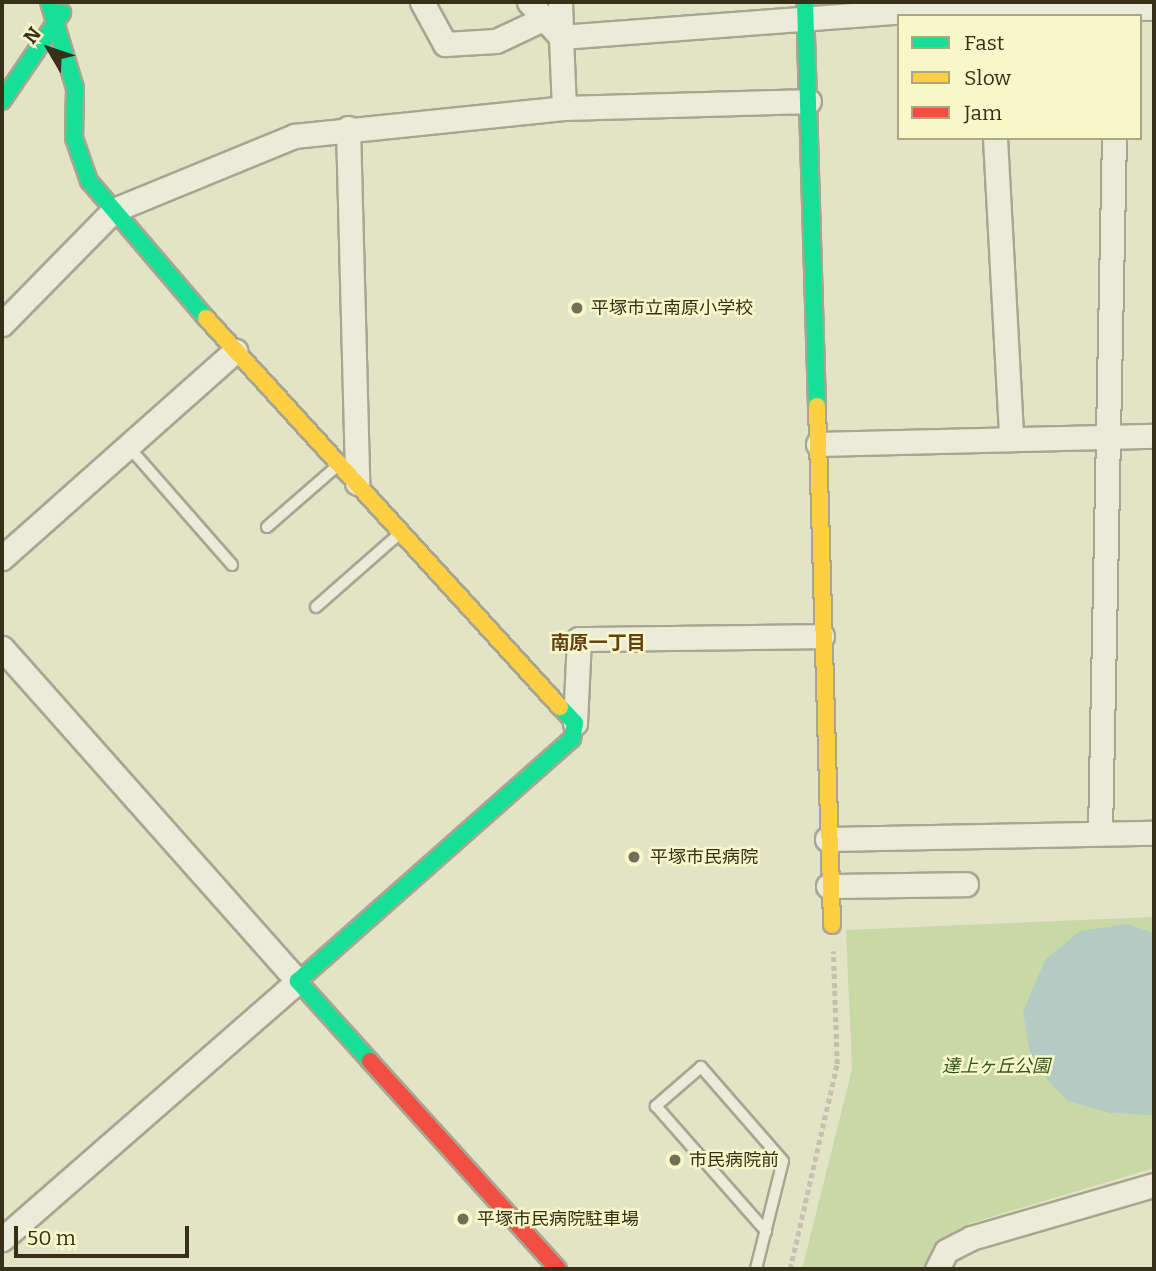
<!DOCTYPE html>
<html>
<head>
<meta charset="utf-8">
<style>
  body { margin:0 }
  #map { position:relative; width:1156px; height:1271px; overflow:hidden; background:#e3e4c6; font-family:Bitter,"Noto Sans JP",serif }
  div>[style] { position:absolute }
  .green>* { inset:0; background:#c8d8a7 }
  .water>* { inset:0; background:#b3cbc2 }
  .path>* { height:4.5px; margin-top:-2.25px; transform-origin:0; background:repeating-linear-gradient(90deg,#c2c2b0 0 5px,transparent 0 8.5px) }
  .roads { filter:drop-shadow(2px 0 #a8a690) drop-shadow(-2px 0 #a8a690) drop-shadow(0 2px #a8a690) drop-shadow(0 -2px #a8a690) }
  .lane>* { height:10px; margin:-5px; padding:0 5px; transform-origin:5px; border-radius:5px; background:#ebebd9 }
  .street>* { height:23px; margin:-11.5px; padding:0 11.5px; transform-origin:11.5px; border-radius:11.5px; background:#ebebd9 }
  .fast>* { height:16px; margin:-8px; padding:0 8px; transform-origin:8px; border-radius:8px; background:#16e098 }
  .slow>* { height:16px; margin:-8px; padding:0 8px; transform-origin:8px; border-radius:8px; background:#ffcf43 }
  .jam>* { height:16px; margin:-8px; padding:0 8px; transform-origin:8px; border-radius:8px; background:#f24e42 }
  .dots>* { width:19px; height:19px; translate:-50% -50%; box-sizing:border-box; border:4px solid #f6f8c9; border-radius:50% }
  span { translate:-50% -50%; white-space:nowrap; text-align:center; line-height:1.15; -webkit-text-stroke:5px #f6f8c9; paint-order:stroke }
  .poi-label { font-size:18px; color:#363019 }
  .left { translate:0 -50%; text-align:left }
  .park-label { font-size:18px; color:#35541e; font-style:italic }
  .neighbourhood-label { font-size:19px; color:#654015; font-weight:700 }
  .frame { position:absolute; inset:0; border:4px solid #363019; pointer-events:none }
  .legend { position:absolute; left:897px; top:14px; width:245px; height:126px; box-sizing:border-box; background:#f6f8c9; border:2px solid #a9a883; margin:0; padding:9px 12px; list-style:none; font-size:21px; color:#363019 }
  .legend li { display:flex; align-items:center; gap:14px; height:35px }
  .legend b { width:35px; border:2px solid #a9a883 }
  .north { position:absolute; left:14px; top:14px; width:70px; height:70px; -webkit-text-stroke:5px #f6f8c9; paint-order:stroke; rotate:309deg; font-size:19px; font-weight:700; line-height:28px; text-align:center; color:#363019 }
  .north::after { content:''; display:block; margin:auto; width:24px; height:32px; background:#363019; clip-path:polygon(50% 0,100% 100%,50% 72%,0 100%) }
  .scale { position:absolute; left:14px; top:1226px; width:175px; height:32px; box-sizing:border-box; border:4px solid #363019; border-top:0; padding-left:9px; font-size:21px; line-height:24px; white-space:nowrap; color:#363019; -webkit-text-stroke:5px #f6f8c9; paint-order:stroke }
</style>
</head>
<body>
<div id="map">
  <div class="green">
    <div style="clip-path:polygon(1154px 917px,1154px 1168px,971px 1223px,936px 1241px,922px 1269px,802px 1269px,852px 1069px,846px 930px)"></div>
  </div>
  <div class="water">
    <div style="clip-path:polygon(1127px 924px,1154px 933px,1154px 1115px,1110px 1113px,1068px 1101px,1032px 1064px,1023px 1012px,1045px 960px,1080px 931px)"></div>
  </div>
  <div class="path">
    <div style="left:790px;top:1269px;width:210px;rotate:-77.1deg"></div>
    <div style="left:837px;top:1064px;width:113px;rotate:-92deg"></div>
  </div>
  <div class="roads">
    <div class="lane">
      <div style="left:128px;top:446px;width:158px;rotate:48.8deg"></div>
      <div style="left:267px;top:527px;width:91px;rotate:-41deg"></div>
      <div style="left:316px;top:607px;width:109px;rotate:-41.3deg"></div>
      <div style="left:756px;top:1269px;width:111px;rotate:-76deg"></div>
      <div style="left:783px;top:1161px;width:125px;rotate:-131.1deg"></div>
      <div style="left:701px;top:1067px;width:60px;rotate:139.1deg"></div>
      <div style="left:656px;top:1106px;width:167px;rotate:48.7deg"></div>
    </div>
    <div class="street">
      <div style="left:422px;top:2px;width:48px;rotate:61.3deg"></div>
      <div style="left:445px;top:44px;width:51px;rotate:-3.4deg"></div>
      <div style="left:496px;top:41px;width:52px;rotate:-25.1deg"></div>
      <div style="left:529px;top:2px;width:47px;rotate:47.6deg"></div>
      <div style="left:561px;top:37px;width:71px;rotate:87.6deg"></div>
      <div style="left:560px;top:2px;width:35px;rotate:88deg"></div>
      <div style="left:561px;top:37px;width:429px;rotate:-4.3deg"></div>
      <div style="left:989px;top:5px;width:165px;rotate:1deg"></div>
      <div style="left:348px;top:128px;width:355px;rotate:88.5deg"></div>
      <div style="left:995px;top:138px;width:298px;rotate:86.9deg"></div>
      <div style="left:2px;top:324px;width:160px;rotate:-45.5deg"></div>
      <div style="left:114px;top:210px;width:195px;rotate:-22.3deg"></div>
      <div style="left:294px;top:136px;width:271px;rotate:-5.9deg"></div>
      <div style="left:564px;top:108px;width:245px;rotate:-1.6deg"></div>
      <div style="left:818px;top:444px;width:336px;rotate:-1.4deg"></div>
      <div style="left:2px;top:558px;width:312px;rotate:-41.6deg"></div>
      <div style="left:2px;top:648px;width:446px;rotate:48.4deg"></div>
      <div style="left:298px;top:981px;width:393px;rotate:138.9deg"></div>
      <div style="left:575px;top:723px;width:84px;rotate:-87.3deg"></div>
      <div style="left:579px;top:639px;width:243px;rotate:-0.7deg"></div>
      <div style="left:1100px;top:833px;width:695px;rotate:-88.85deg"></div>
      <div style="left:827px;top:839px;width:327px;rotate:-1.1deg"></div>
      <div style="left:828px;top:886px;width:138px;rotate:-0.8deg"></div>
      <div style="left:937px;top:1269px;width:20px;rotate:-63deg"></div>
      <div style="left:946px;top:1251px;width:28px;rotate:-27deg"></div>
      <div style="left:971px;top:1238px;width:191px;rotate:-16.2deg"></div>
    </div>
    <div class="fast">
      <div style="left:49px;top:2px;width:90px;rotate:73.2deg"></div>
      <div style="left:75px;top:88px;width:50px;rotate:91.1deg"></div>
      <div style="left:74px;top:138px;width:46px;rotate:70.8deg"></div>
      <div style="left:89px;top:181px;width:180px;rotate:49.5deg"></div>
      <div style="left:805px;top:2px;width:404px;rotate:88.3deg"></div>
      <div style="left:2px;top:101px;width:107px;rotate:-55.7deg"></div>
      <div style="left:370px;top:1061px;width:108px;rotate:-132deg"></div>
      <div style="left:298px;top:981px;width:366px;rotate:-41.5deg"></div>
      <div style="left:572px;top:739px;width:16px;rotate:-79deg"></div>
      <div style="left:575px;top:723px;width:22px;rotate:-133deg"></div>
    </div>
    <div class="slow">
      <div style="left:206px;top:318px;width:526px;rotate:47.7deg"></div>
      <div style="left:817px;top:406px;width:519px;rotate:88.34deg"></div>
    </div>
    <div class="jam">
      <div style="left:370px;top:1061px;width:280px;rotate:47.9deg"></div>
    </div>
  </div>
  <div class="dots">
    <div style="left:577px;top:308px;background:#736f56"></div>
    <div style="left:634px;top:857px;background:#736f56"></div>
    <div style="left:675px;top:1160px;background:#736f56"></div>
    <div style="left:463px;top:1219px;background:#736f56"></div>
  </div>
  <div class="poi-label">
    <span class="left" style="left:591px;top:308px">平塚市立南原小学校</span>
    <span class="left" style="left:650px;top:857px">平塚市民病院</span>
    <span class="left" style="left:689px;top:1160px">市民病院前</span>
    <span class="left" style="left:477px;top:1219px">平塚市民病院駐車場</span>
  </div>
  <div class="park-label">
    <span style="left:996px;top:1066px">達上ヶ丘公園</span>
  </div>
  <div class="neighbourhood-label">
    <span style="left:598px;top:643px">南原一丁目</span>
  </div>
  <div class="frame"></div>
  <ul class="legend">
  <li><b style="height:9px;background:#16e098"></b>Fast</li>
  <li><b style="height:9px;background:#ffcf43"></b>Slow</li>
  <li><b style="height:9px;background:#f24e42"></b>Jam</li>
  </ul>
  <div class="north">N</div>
  <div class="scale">50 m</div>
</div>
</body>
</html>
